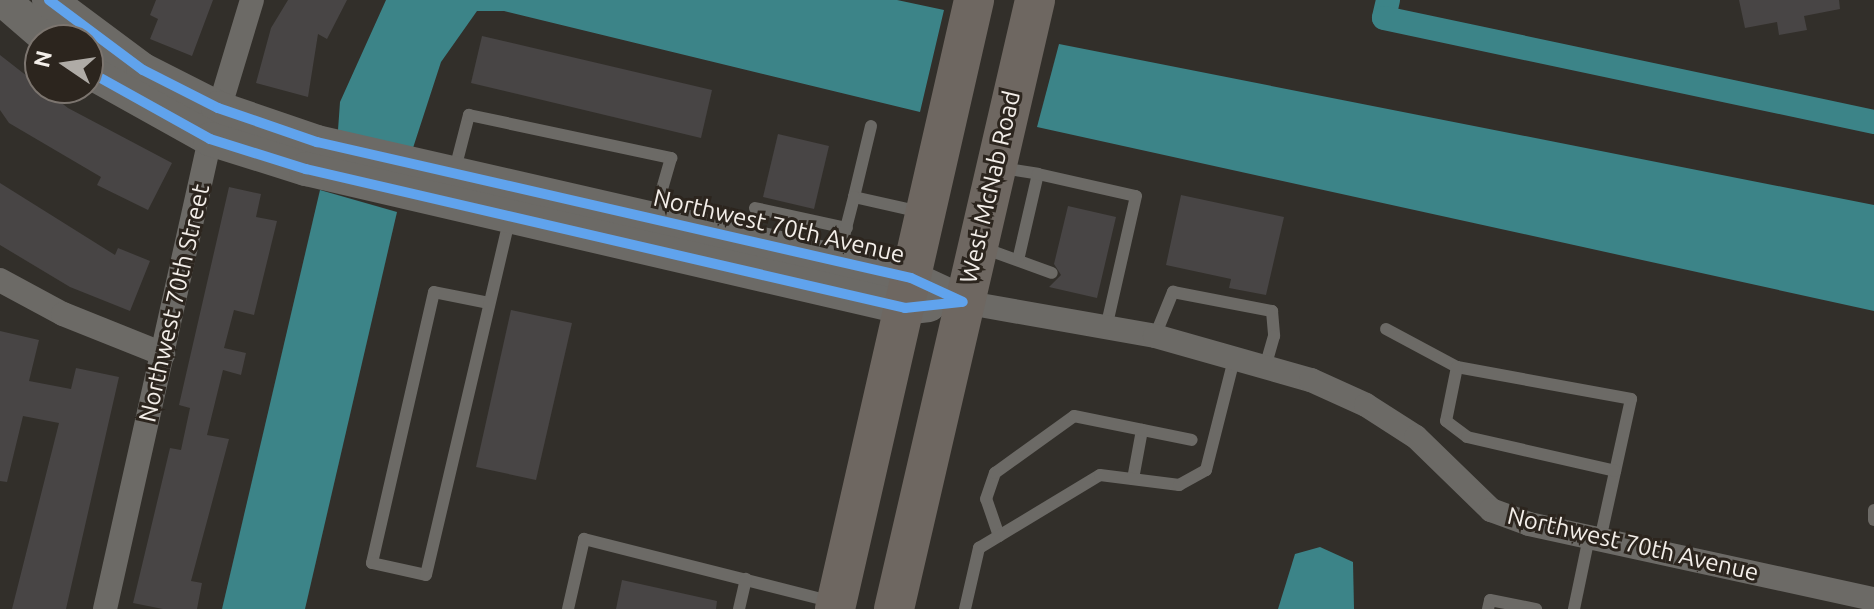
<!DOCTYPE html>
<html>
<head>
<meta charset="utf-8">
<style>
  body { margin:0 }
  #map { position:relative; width:1874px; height:609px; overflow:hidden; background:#322f2a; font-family:Ubuntu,sans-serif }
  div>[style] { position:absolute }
  .water>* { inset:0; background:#3c8488 }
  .canal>* { height:24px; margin:-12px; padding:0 12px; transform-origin:12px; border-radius:12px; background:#3c8488 }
  .building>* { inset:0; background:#484545 }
  .lane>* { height:12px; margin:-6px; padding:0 6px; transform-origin:6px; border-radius:6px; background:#6c6a66 }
  .street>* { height:24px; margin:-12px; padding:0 12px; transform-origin:12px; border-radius:12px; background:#6c6a66 }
  .secondary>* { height:34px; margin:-17px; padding:0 17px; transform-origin:17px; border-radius:17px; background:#6c6a66 }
  .primary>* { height:40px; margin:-20px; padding:0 20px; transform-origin:20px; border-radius:20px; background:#6e6761 }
  .cycleway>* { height:10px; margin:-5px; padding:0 5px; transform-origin:5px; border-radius:5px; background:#60a3ed }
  span { translate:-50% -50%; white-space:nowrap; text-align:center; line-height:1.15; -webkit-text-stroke:6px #2c251e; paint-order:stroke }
  .street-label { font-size:24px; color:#f3eee9 }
  .north { position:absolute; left:24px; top:24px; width:80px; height:80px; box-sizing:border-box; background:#2c251e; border:2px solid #7c756f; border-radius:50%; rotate:283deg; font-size:22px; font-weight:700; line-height:32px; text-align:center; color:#f3eee9 }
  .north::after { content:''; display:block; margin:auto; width:28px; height:36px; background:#afaba6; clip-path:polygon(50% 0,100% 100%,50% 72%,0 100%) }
</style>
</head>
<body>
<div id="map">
  <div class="water">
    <div style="clip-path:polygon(386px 0,897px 0,944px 10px,920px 112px,504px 11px,477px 11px,441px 62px,412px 151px,338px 130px,340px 102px)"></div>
    <div style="clip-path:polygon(1059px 44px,1874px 205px,1874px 311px,1037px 127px)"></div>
    <div style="clip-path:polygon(320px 190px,397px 212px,305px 609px,222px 609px)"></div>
    <div style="clip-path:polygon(1320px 547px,1353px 562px,1354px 609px,1278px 609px,1295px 554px)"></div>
  </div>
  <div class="canal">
    <div style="left:1388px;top:0;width:18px;rotate:103deg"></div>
    <div style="left:1384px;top:18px;width:501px;rotate:11.98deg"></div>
  </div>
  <div class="building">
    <div style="clip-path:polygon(156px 0,213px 0,192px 56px,150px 39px,158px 19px,150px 15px)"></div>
    <div style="clip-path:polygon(288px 0,347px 0,327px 39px,318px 34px,308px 97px,256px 83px,271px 28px)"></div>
    <div style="clip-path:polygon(1739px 0,1839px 0,1840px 9px,1804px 16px,1807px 30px,1779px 35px,1777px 22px,1745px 28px)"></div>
    <div style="clip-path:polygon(482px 36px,712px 90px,701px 138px,471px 83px)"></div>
    <div style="clip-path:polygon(0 55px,68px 108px,172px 163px,148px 210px,97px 185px,101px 177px,9px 123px,0 110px)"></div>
    <div style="clip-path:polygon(778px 134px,829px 146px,814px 209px,763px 197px)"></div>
    <div style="clip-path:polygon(0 183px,115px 255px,118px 248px,150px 261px,130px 311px,70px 287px,0 245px)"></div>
    <div style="clip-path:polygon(229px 187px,261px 194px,256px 217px,277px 221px,254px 315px,234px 310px,224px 348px,246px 353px,241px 375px,223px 370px,207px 435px,229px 439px,191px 581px,202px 583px,197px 609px,163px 609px,133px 603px,170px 448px,181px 450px,190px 408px,179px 405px)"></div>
    <div style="clip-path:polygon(1181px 195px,1284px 217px,1266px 295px,1229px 288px,1231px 279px,1166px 265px)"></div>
    <div style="clip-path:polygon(1068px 206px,1116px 217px,1097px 298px,1049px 287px,1061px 275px,1054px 264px)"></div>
    <div style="clip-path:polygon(511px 310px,572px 323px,536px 480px,476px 467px)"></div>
    <div style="clip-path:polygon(0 331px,39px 340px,29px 381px,71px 389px,76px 368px,119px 377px,66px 609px,12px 609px,59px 423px,23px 416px,7px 482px,0 481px)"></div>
    <div style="clip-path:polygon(622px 580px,717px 601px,716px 609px,616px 609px)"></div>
  </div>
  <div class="lane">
    <div style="left:871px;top:126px;width:73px;rotate:103.5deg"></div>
    <div style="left:854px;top:197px;width:69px;rotate:12.6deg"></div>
    <div style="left:1002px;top:168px;width:36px;rotate:9deg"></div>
    <div style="left:455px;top:169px;width:56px;rotate:-75.5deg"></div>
    <div style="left:469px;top:115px;width:207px;rotate:12deg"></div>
    <div style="left:671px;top:158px;width:61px;rotate:106.1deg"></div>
    <div style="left:755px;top:208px;width:94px;rotate:12.3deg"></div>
    <div style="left:983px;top:248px;width:73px;rotate:19.9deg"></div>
    <div style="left:1019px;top:256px;width:84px;rotate:-77deg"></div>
    <div style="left:1038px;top:174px;width:100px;rotate:12.7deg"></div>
    <div style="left:1136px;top:196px;width:135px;rotate:102.8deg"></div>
    <div style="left:838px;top:259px;width:64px;rotate:-75.5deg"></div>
    <div style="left:489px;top:303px;width:56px;rotate:-168.7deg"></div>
    <div style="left:434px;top:292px;width:278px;rotate:102.9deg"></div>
    <div style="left:372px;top:563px;width:55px;rotate:12.5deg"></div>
    <div style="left:426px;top:575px;width:365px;rotate:-76.8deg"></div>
    <div style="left:1386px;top:329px;width:81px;rotate:28.2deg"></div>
    <div style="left:1457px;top:367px;width:177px;rotate:10.4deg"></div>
    <div style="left:1631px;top:399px;width:144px;rotate:102.4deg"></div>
    <div style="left:1155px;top:336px;width:48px;rotate:-67.8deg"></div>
    <div style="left:1173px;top:292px;width:101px;rotate:10.9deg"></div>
    <div style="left:1272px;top:311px;width:25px;rotate:85deg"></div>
    <div style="left:1274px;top:336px;width:32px;rotate:106deg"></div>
    <div style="left:1457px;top:367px;width:55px;rotate:101.5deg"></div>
    <div style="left:1446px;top:421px;width:26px;rotate:37deg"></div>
    <div style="left:1467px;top:437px;width:152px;rotate:12.9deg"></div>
    <div style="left:1133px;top:479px;width:50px;rotate:-79.6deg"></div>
    <div style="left:1874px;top:510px;width:10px;rotate:90deg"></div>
    <div style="left:999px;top:536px;width:39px;rotate:-109deg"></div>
    <div style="left:986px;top:499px;width:28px;rotate:-71deg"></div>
    <div style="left:995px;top:473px;width:97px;rotate:-35.8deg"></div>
    <div style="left:1074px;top:416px;width:120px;rotate:11.5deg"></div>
    <div style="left:568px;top:609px;width:72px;rotate:-77.1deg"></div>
    <div style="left:584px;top:539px;width:257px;rotate:14.2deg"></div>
    <div style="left:739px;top:609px;width:31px;rotate:-77deg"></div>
    <div style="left:965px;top:609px;width:63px;rotate:-77.1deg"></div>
    <div style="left:979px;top:548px;width:141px;rotate:-31.1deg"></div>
    <div style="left:1100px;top:475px;width:80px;rotate:7.2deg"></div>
    <div style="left:1179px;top:485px;width:31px;rotate:-29deg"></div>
    <div style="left:1206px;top:470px;width:114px;rotate:-75.8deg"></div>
    <div style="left:1488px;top:609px;width:9px;rotate:-77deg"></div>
    <div style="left:1490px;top:600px;width:47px;rotate:11.1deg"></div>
    <div style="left:1574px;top:609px;width:74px;rotate:-78.2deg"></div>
  </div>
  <div class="street">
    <div style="left:0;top:280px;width:72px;rotate:28.4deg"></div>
    <div style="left:63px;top:314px;width:108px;rotate:21.8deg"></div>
    <div style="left:963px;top:302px;width:195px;rotate:10deg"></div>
    <div style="left:1155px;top:336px;width:162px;rotate:15.8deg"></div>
    <div style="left:1311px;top:380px;width:60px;rotate:24.4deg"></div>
    <div style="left:1366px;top:405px;width:59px;rotate:32.6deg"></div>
    <div style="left:1416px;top:437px;width:105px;rotate:44.2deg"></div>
    <div style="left:1491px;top:510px;width:40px;rotate:20.2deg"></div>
    <div style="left:1529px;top:524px;width:353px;rotate:12.3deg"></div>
    <div style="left:105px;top:609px;width:482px;rotate:-77.4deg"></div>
    <div style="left:210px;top:139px;width:145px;rotate:-73.2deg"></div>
  </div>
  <div class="secondary">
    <div style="left:3px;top:0;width:61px;rotate:41deg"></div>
    <div style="left:49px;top:0;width:117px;rotate:36.7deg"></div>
    <div style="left:143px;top:70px;width:84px;rotate:26.9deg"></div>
    <div style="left:218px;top:108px;width:105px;rotate:19deg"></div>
    <div style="left:317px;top:142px;width:609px;rotate:12.9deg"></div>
    <div style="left:911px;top:278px;width:57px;rotate:24.8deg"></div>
    <div style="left:88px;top:71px;width:140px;rotate:29.1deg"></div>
    <div style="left:210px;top:139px;width:101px;rotate:17.4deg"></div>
    <div style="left:306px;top:169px;width:615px;rotate:13.06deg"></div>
    <div style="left:905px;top:308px;width:24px;rotate:-7deg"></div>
  </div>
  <div class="primary">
    <div style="left:835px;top:609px;width:625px;rotate:-77.14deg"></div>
    <div style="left:894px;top:609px;width:625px;rotate:-76.96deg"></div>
  </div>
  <div class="cycleway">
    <div style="left:49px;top:0;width:117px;rotate:36.7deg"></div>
    <div style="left:143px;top:70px;width:84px;rotate:26.9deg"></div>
    <div style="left:218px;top:108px;width:105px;rotate:19deg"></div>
    <div style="left:317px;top:142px;width:609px;rotate:12.9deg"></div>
    <div style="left:911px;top:278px;width:57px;rotate:24.8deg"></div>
    <div style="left:88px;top:71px;width:140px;rotate:29.1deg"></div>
    <div style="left:210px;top:139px;width:101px;rotate:17.4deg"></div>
    <div style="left:306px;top:169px;width:615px;rotate:13.06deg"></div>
    <div style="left:905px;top:308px;width:56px;rotate:-6.1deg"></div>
  </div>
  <div class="street-label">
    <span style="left:990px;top:187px;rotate:-77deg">West McNab Road</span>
    <span style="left:779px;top:226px;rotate:13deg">Northwest 70th Avenue</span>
    <span style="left:174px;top:303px;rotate:-77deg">Northwest 70th Street</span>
    <span style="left:1633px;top:544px;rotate:13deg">Northwest 70th Avenue</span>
  </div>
  <div class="north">N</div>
</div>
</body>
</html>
